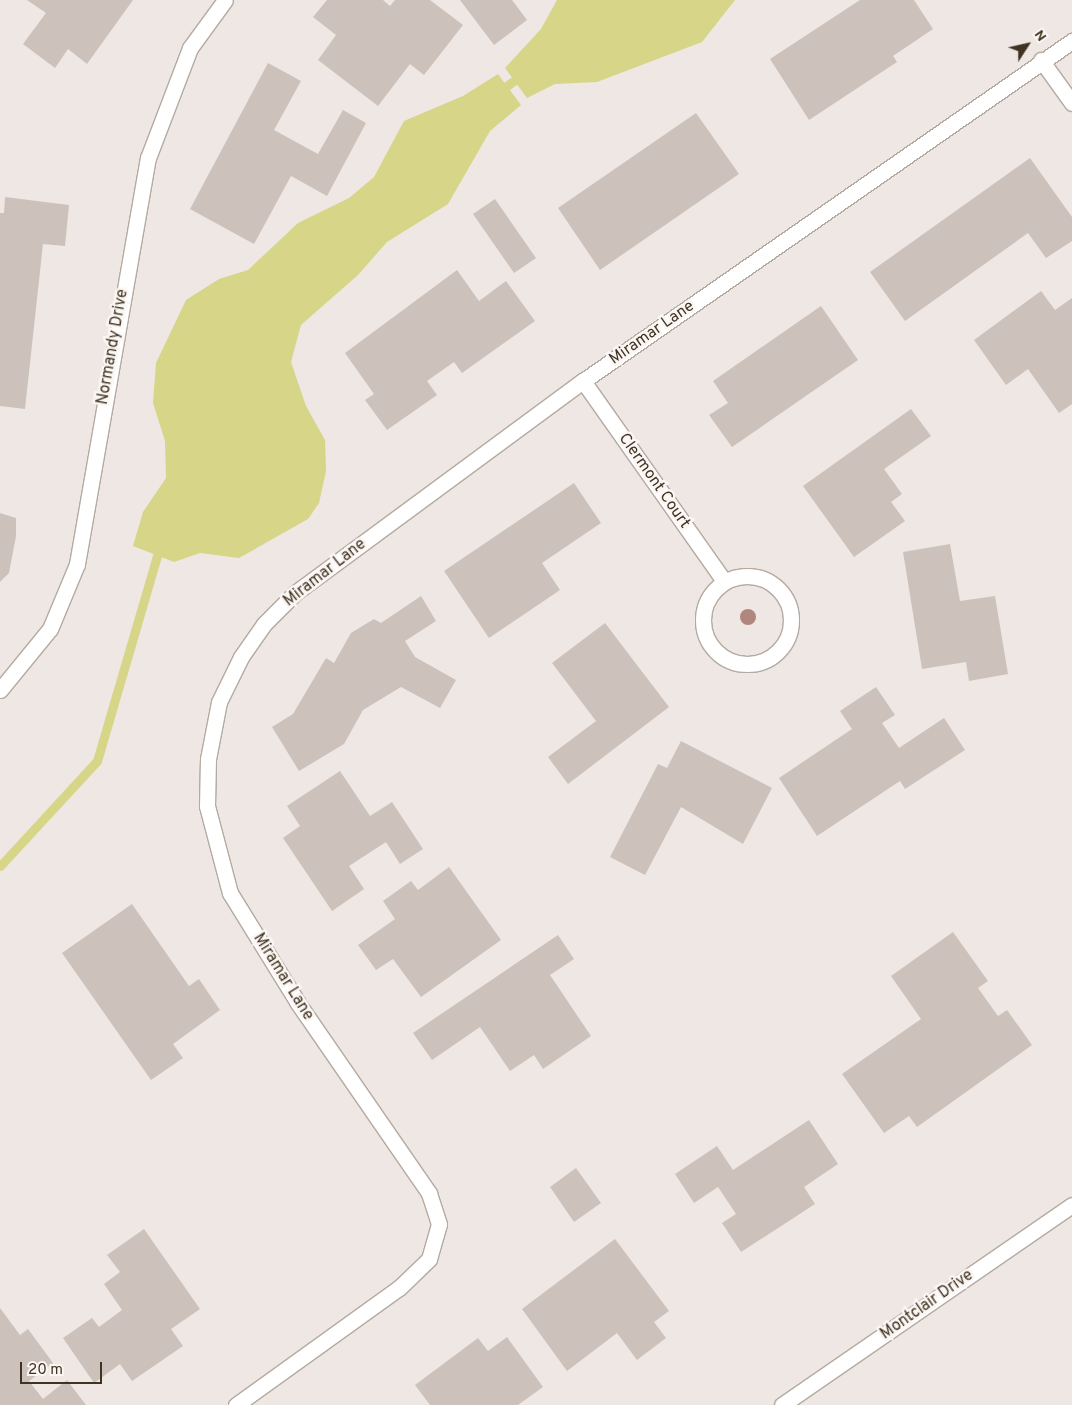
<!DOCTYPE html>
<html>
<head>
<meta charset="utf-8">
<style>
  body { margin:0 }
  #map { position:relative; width:1072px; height:1405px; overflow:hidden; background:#eee7e3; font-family:Overpass,sans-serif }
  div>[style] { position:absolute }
  .water>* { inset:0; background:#d7d587 }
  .stream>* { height:9px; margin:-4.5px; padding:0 4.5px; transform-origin:4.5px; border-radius:4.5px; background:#d7d587 }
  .building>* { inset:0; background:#ccc2bb }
  .roads { filter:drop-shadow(1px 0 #b3aaa1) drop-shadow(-1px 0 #b3aaa1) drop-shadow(0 1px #b3aaa1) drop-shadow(0 -1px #b3aaa1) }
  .street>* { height:15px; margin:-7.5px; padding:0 7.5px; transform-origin:7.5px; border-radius:7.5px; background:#fff }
  .street>.ring { margin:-7.5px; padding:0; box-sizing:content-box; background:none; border:15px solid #fff; border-radius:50% }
  .secondary>* { height:15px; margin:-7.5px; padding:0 7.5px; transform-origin:7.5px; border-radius:7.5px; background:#fff }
  .trees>* { width:16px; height:16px; margin:-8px; border-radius:50%; background:#af877c }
  span { translate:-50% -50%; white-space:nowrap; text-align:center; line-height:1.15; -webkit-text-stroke:5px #faf6f4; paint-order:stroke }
  .street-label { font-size:16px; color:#413321 }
  .north { position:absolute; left:1002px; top:20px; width:50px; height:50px; -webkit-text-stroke:4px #faf6f4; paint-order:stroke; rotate:55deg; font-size:14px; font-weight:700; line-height:20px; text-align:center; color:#413321 }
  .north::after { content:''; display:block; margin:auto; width:18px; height:22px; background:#413321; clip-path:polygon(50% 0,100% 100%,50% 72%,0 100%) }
  .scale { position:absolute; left:20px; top:1362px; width:82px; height:22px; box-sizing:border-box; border:2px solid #413321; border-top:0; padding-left:6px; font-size:15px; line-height:18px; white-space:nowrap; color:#413321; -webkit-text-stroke:4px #faf6f4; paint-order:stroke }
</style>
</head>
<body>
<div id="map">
  <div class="water">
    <div style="clip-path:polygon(557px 0,735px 0,702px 42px,597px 82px,555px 84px,527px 98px,505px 68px,541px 29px)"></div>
    <div style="clip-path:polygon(498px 74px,521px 105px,490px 131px,448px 204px,387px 242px,358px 275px,301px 325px,291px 362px,306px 406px,325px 440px,326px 471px,319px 503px,308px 519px,239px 558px,200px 553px,174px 562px,133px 546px,143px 512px,166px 478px,165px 441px,153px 403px,156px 363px,186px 300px,219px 279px,248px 270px,298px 223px,349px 198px,374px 177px,404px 121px,463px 96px)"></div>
  </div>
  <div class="stream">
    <div style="left:497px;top:93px;width:32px;rotate:-36deg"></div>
    <div style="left:0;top:866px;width:143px;rotate:-47.3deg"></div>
    <div style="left:97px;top:761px;width:224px;rotate:-73.7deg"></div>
  </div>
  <div class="building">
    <div style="clip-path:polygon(27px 0,133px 0,87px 64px,68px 49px,55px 68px,23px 44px,46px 13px)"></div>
    <div style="clip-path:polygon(327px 0,383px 0,390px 6px,395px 0,430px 0,463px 25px,424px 75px,410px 64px,378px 106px,318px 60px,336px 35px,313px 17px)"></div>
    <div style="clip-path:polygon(460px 0,512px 0,527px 20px,494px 45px)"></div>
    <div style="clip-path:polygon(860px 0,914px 0,933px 29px,893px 56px,897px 62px,809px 120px,770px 59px)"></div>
    <div style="clip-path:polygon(268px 63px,301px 81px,274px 130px,318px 154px,343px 110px,366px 123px,327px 196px,291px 176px,254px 244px,190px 209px)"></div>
    <div style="clip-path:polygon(696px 113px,739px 174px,600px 270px,558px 208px)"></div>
    <div style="clip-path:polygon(1030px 158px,1072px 217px,1072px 241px,1046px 258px,1028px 233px,905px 321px,870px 272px)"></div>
    <div style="clip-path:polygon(5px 197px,69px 205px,65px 246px,43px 244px,25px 409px,0 406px,0 213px,4px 213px)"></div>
    <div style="clip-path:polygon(495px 199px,536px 258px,514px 273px,473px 214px)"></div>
    <div style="clip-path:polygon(457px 270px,479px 301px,506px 281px,535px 321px,462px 373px,454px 362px,427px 381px,437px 395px,387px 430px,365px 400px,374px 394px,345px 353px)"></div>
    <div style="clip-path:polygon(1041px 291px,1055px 310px,1072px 298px,1072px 404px,1059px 413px,1028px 369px,1006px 385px,974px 340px)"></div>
    <div style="clip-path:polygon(821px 306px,858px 360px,732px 447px,709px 415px,728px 403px,713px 381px)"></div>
    <div style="clip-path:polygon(911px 409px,931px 436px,884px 469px,902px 494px,891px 502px,905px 521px,854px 557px,803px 486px)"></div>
    <div style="clip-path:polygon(574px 483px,601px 523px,542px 563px,560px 590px,489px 638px,444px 571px)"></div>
    <div style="clip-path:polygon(0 513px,16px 518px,16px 536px,9px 573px,0 582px)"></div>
    <div style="clip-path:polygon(950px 544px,960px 601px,995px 596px,1008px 674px,969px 681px,966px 662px,922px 669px,903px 552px)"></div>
    <div style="clip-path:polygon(421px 596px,436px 621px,405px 641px,415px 657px,456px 680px,440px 708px,401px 687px,363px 710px,344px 744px,299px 771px,272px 727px,293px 714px,326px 658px,334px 663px,351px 633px,374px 619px,381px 623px)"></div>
    <div style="clip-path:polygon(605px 623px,669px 707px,568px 784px,548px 757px,596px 721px,552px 663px)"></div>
    <div style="clip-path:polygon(876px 687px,895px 715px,882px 723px,899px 748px,944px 718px,965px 750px,905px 789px,900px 781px,817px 836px,779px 778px,852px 729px,840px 711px)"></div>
    <div style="clip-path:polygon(681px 741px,772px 788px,743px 844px,681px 807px,645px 875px,610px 857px,658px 764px,667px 768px)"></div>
    <div style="clip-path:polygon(340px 771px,370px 816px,392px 802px,423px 849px,400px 864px,386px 842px,349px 866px,364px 889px,332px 911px,283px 838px,300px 826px,287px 806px)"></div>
    <div style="clip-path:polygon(449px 867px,501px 940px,421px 997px,393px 959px,376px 970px,358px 945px,395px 919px,383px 901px,411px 881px,418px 890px)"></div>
    <div style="clip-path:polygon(132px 904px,189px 986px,199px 979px,220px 1010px,173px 1044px,183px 1058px,151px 1080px,62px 953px)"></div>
    <div style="clip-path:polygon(953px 932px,988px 981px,978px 988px,998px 1016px,1007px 1010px,1032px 1045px,917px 1127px,909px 1116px,884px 1133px,842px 1074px,921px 1019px,891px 976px)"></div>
    <div style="clip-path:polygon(558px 935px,574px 959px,550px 975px,591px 1036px,543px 1069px,534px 1055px,510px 1071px,480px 1027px,432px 1060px,413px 1033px)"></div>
    <div style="clip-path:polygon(809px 1120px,838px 1164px,804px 1187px,815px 1204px,741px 1252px,722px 1223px,736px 1214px,718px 1187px,694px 1203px,675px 1174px,717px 1146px,733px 1170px)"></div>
    <div style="clip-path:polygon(576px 1168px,601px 1203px,574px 1222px,550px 1187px)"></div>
    <div style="clip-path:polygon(144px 1229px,200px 1309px,171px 1329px,183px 1346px,132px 1381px,120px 1364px,94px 1383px,63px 1338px,92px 1318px,99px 1327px,122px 1310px,104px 1284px,120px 1272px,107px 1255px)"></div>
    <div style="clip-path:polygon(615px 1239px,669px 1311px,654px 1322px,666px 1338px,637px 1360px,617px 1333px,567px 1371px,522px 1309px)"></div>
    <div style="clip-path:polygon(0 1308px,20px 1335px,28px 1329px,53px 1363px,29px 1381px,43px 1399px,67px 1380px,86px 1405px,0 1405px)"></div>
    <div style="clip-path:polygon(507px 1337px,543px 1387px,518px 1405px,430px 1405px,415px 1385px,478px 1338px,488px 1351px)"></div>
  </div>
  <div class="roads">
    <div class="street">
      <div style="left:1041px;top:60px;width:53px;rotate:54.2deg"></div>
      <div style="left:583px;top:381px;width:245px;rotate:54.8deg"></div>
      <div class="ring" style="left:703px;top:576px;width:73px;height:73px"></div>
      <div style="left:0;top:690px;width:79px;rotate:-50.7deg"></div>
      <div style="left:50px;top:629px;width:70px;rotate:-67.4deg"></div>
      <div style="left:77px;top:564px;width:412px;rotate:-80.1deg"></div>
      <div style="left:148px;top:158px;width:118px;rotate:-69.1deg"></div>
      <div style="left:190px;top:48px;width:59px;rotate:-53.9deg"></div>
      <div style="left:236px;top:1405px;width:201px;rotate:-35.7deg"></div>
      <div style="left:399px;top:1288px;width:42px;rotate:-44deg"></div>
      <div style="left:429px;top:1259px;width:36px;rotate:-74deg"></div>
      <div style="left:439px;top:1224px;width:33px;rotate:-108deg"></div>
      <div style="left:429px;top:1193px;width:231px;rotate:-124.6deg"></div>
      <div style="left:298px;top:1003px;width:129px;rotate:-121.7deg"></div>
      <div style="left:230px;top:893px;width:90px;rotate:-104.8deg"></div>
      <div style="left:207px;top:806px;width:47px;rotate:-88.8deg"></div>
      <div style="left:208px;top:759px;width:58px;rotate:-79.1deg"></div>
      <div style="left:219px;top:702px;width:50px;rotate:-63.9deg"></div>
      <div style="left:241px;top:657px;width:40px;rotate:-55.1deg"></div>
      <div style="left:264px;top:624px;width:44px;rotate:-45deg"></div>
      <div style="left:295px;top:593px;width:358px;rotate:-36.4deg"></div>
      <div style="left:583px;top:381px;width:596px;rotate:-34.81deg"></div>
    </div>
    <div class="secondary">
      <div style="left:782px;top:1405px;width:352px;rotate:-34.6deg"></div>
    </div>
  </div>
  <div class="trees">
    <div style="left:748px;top:617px"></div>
  </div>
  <div class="street-label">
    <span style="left:652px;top:333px;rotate:-35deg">Miramar Lane</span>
    <span style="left:113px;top:347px;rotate:-80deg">Normandy Drive</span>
    <span style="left:654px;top:481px;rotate:55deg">Clermont Court</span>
    <span style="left:325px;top:573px;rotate:-38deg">Miramar Lane</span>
    <span style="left:283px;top:977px;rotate:58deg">Miramar Lane</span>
    <span style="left:927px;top:1305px;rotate:-35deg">Montclair Drive</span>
  </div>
  <div class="north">N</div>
  <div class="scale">20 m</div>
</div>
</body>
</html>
